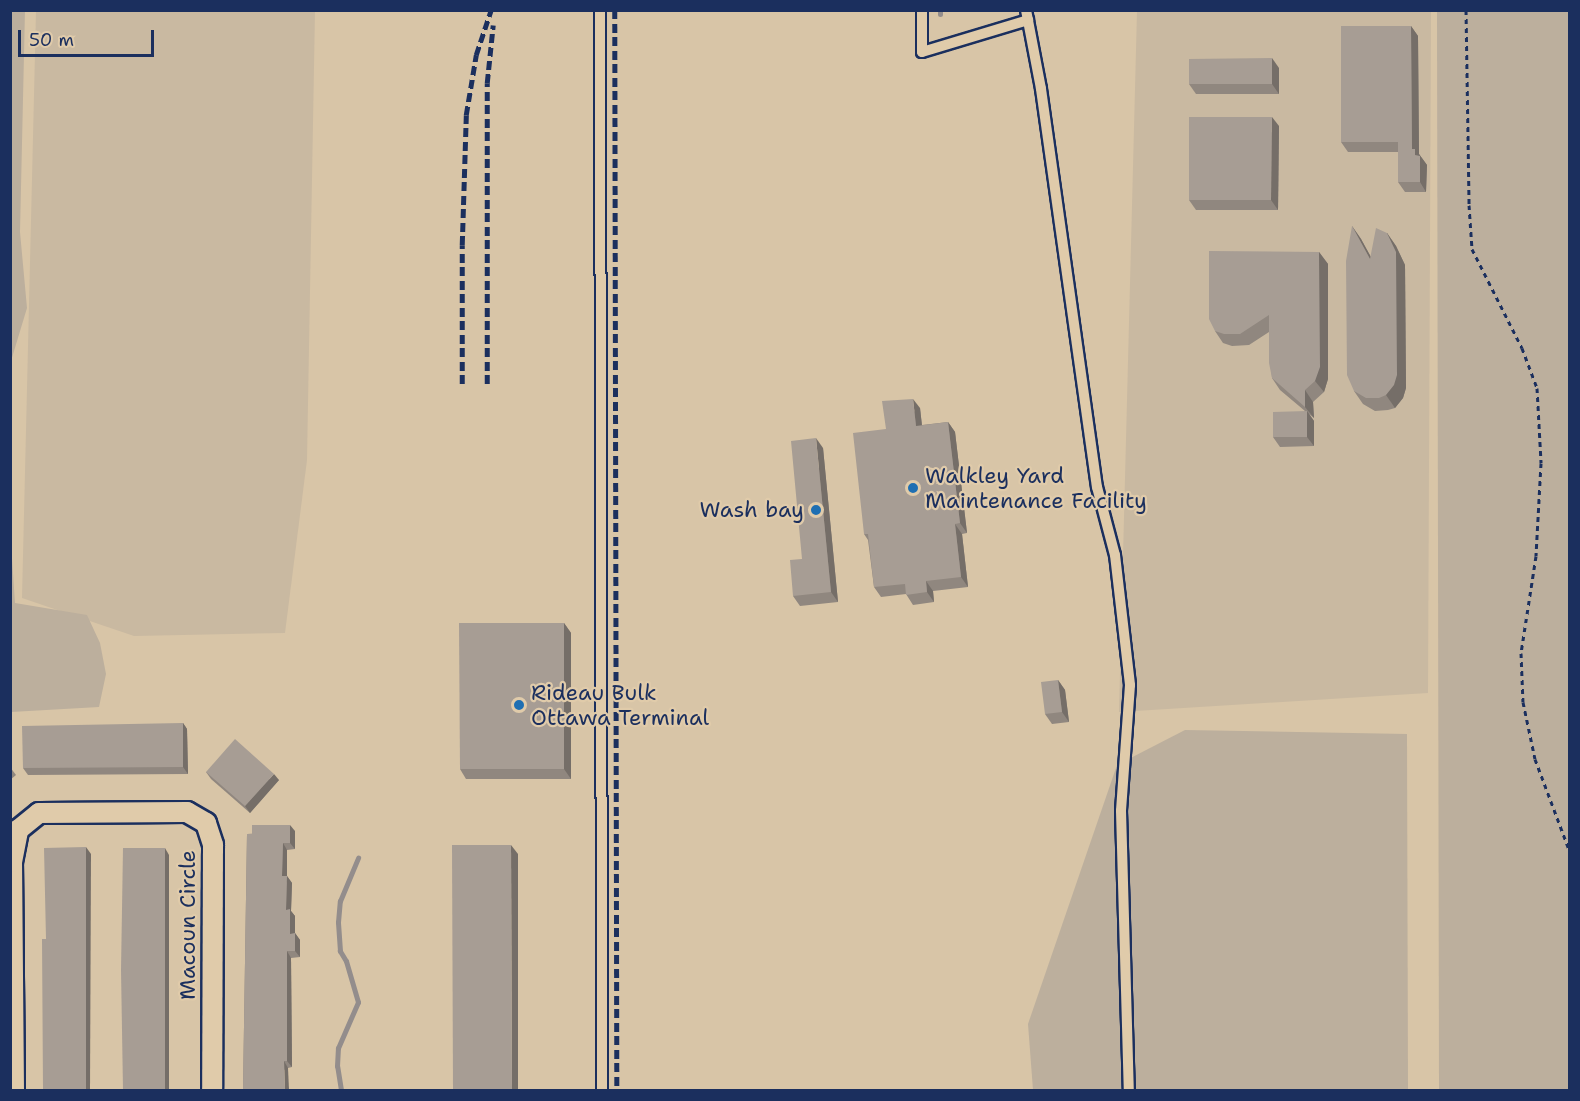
<!DOCTYPE html>
<html>
<head>
<meta charset="utf-8">
<style>
  body { margin:0 }
  #map { position:relative; width:1580px; height:1101px; overflow:hidden; background:#d8c5a7; font-family:"Shantell Sans",sans-serif }
  div>[style] { position:absolute }
  .built>* { inset:0; background:#c9b9a1 }
  .green>* { inset:0; background:#bcaf9d }
  .stream>* { height:5px; margin:-2.5px; padding:0 2.5px; transform-origin:2.5px; border-radius:2.5px; background:#938d8c }
  .path>* { height:3px; margin-top:-1.5px; transform-origin:0; background:repeating-linear-gradient(90deg,#1b2f5e 0 4.5px,transparent 0 9px) }
  .roads { filter:drop-shadow(2px 0 #1b2f5e) drop-shadow(-2px 0 #1b2f5e) drop-shadow(0 2px #1b2f5e) drop-shadow(0 -2px #1b2f5e) }
  .lane>* { height:10px; margin:-5px; padding:0 5px; transform-origin:5px; border-radius:5px; background:#e0cbaa }
  .street>* { height:20px; margin:-10px; padding:0 10px; transform-origin:10px; border-radius:10px; background:#e0cbaa }
  .rail>* { height:4.5px; margin-top:-2.25px; transform-origin:0; background:repeating-linear-gradient(90deg,#1b2f5e 0 9px,transparent 0 13.5px) }
  .wall>* { inset:0; background:#90877f }
  .shaded-wall>* { inset:0; background:#756e68 }
  .building>* { inset:0; background:#a79d94 }
  .dots>* { width:16px; height:16px; translate:-50% -50%; box-sizing:border-box; border:3px solid #e0cbaa; border-radius:50% }
  span { translate:-50% -50%; white-space:nowrap; text-align:center; line-height:1.15; -webkit-text-stroke:4.5px #e0cbaa; paint-order:stroke }
  .poi-label { font-size:22px; color:#1b2f5e }
  .left { translate:0 -50%; text-align:left }
  .right { translate:-100% -50%; text-align:right }
  .street-label { font-size:22px; color:#1b2f5e }
  .frame { position:absolute; inset:0; border:12px solid #1b2f5e; pointer-events:none }
  .scale { position:absolute; left:18px; top:30px; width:136px; height:27px; box-sizing:border-box; border:3px solid #1b2f5e; border-top:0; padding-left:8px; font-size:18px; line-height:21px; white-space:nowrap; color:#1b2f5e; -webkit-text-stroke:4px #e0cbaa; paint-order:stroke }
</style>
</head>
<body>
<div id="map">
  <div class="built">
    <div style="clip-path:polygon(36px 11px,315px 11px,307px 460px,285px 633px,134px 636px,22px 598px)"></div>
    <div style="clip-path:polygon(1137px 11px,1431px 11px,1428px 693px,1119px 712px)"></div>
  </div>
  <div class="green">
    <div style="clip-path:polygon(25px 10px,20px 232px,27px 308px,11px 361px,10px 11px)"></div>
    <div style="clip-path:polygon(1437px 11px,1569px 11px,1569px 1090px,1439px 1090px)"></div>
    <div style="clip-path:polygon(11px 543px,15px 603px,87px 615px,100px 643px,106px 674px,99px 707px,11px 712px)"></div>
    <div style="clip-path:polygon(1185px 730px,1407px 734px,1408px 1090px,1033px 1090px,1028px 1024px,1117px 765px)"></div>
  </div>
  <div class="stream">
    <div style="left:940px;top:10px;width:4px;rotate:90deg"></div>
    <div style="left:341px;top:1090px;width:24px;rotate:-99deg"></div>
    <div style="left:337px;top:1066px;width:18px;rotate:-87deg"></div>
    <div style="left:338px;top:1048px;width:50px;rotate:-66.5deg"></div>
    <div style="left:358px;top:1002px;width:43px;rotate:-106.3deg"></div>
    <div style="left:346px;top:961px;width:12px;rotate:-121deg"></div>
    <div style="left:340px;top:951px;width:29px;rotate:-94deg"></div>
    <div style="left:338px;top:922px;width:21px;rotate:-85deg"></div>
    <div style="left:340px;top:901px;width:47px;rotate:-67.3deg"></div>
  </div>
  <div class="path">
    <div style="left:1466px;top:10px;width:195px;rotate:89.1deg"></div>
    <div style="left:1469px;top:205px;width:44px;rotate:86.1deg"></div>
    <div style="left:1472px;top:249px;width:111px;rotate:63.2deg"></div>
    <div style="left:1522px;top:348px;width:43px;rotate:69.4deg"></div>
    <div style="left:1537px;top:388px;width:75px;rotate:86.9deg"></div>
    <div style="left:1541px;top:463px;width:93px;rotate:93.1deg"></div>
    <div style="left:1536px;top:556px;width:98px;rotate:98.8deg"></div>
    <div style="left:1521px;top:653px;width:49px;rotate:87.7deg"></div>
    <div style="left:1523px;top:702px;width:58px;rotate:78.1deg"></div>
    <div style="left:1535px;top:759px;width:99px;rotate:69.4deg"></div>
  </div>
  <div class="roads">
    <div class="lane">
      <div style="left:600px;top:10px;width:1080px;rotate:89.89deg"></div>
      <div style="left:922px;top:10px;width:42px;rotate:90deg"></div>
      <div style="left:922px;top:52px;width:111px;rotate:-16.8deg"></div>
      <div style="left:1026px;top:10px;width:80px;rotate:79.2deg"></div>
      <div style="left:1041px;top:89px;width:402px;rotate:82deg"></div>
      <div style="left:1097px;top:487px;width:70px;rotate:75.2deg"></div>
      <div style="left:1115px;top:555px;width:131px;rotate:83.4deg"></div>
      <div style="left:1130px;top:685px;width:126px;rotate:94.1deg"></div>
      <div style="left:1121px;top:811px;width:279px;rotate:88.4deg"></div>
    </div>
    <div class="street">
      <div style="left:14px;top:1090px;width:228px;rotate:-90.5deg"></div>
      <div style="left:12px;top:862px;width:33px;rotate:-79deg"></div>
      <div style="left:18px;top:830px;width:27px;rotate:-39deg"></div>
      <div style="left:39px;top:813px;width:148px;rotate:-0.4deg"></div>
      <div style="left:187px;top:812px;width:22px;rotate:30deg"></div>
      <div style="left:206px;top:823px;width:23px;rotate:72deg"></div>
      <div style="left:213px;top:845px;width:245px;rotate:90.2deg"></div>
    </div>
  </div>
  <div class="rail">
    <div style="left:615px;top:10px;width:1080px;rotate:89.89deg"></div>
    <div style="left:462px;top:384px;width:139px;rotate:-90deg"></div>
    <div style="left:462px;top:245px;width:130px;rotate:-88.2deg"></div>
    <div style="left:466px;top:115px;width:61px;rotate:-80.5deg"></div>
    <div style="left:476px;top:55px;width:47px;rotate:-71.6deg"></div>
    <div style="left:487px;top:384px;width:301px;rotate:-90deg"></div>
    <div style="left:487px;top:83px;width:58px;rotate:-84.1deg"></div>
  </div>
  <div class="wall">
    <div style="clip-path:polygon(1411px 26px,1418px 36px,1419px 154px,1427px 165px,1426px 192px,1405px 192px,1398px 182px,1398px 152px,1348px 152px,1341px 142px)"></div>
    <div style="clip-path:polygon(1279px 68px,1279px 94px,1196px 94px,1189px 84px)"></div>
    <div style="clip-path:polygon(1279px 126px,1278px 210px,1196px 210px,1189px 200px)"></div>
    <div style="clip-path:polygon(1352px 226px,1361px 239px,1371px 257px,1387px 233px,1396px 246px,1405px 265px,1406px 388px,1403px 398px,1395px 408px,1388px 410px,1375px 411px,1363px 404px,1354px 391px)"></div>
    <div style="clip-path:polygon(1319px 252px,1328px 264px,1328px 379px,1324px 392px,1313px 402px,1314px 418px,1309px 414px,1314px 421px,1314px 446px,1280px 447px,1273px 437px,1305px 411px,1280px 390px,1272px 378px,1269px 332px,1249px 345px,1232px 346px,1223px 343px,1215px 331px)"></div>
    <div style="clip-path:polygon(920px 408px,922px 425px,948px 422px,955px 432px,967px 533px,962px 534px,968px 587px,933px 591px,934px 602px,913px 605px,906px 594px,881px 597px,874px 587px,868px 540px,864px 534px,886px 429px)"></div>
    <div style="clip-path:polygon(823px 448px,838px 602px,800px 606px,793px 596px,802px 559px)"></div>
    <div style="clip-path:polygon(564px 623px,571px 633px,571px 779px,466px 779px,460px 769px)"></div>
    <div style="clip-path:polygon(1058px 680px,1065px 690px,1069px 722px,1052px 724px,1045px 714px)"></div>
    <div style="clip-path:polygon(183px 723px,187px 729px,188px 774px,28px 775px,23px 768px)"></div>
    <div style="clip-path:polygon(10px 767px,16px 775px,10px 780px)"></div>
    <div style="clip-path:polygon(206px 772px,279px 780px,250px 813px,211px 779px)"></div>
    <div style="clip-path:polygon(295px 831px,295px 849px,287px 850px,287px 876px,292px 883px,291px 911px,295px 916px,295px 933px,300px 940px,300px 957px,291px 958px,292px 1067px,288px 1068px,243px 1090px,247px 834px)"></div>
  </div>
  <div class="shaded-wall">
    <div style="clip-path:polygon(1411px 26px,1418px 36px,1419px 154px,1427px 165px,1426px 192px,1420px 182px,1415px 155px,1412px 149px)"></div>
    <div style="clip-path:polygon(1272px 58px,1279px 68px,1279px 94px,1272px 84px)"></div>
    <div style="clip-path:polygon(1272px 117px,1279px 126px,1278px 210px,1271px 200px)"></div>
    <div style="clip-path:polygon(1352px 226px,1361px 239px,1379px 272px,1370px 259px)"></div>
    <div style="clip-path:polygon(1387px 233px,1396px 246px,1405px 265px,1406px 388px,1403px 398px,1395px 408px,1386px 395px)"></div>
    <div style="clip-path:polygon(1319px 252px,1328px 264px,1328px 379px,1324px 392px,1315px 381px)"></div>
    <div style="clip-path:polygon(1305px 390px,1313px 402px,1314px 418px,1305px 407px)"></div>
    <div style="clip-path:polygon(913px 399px,920px 408px,923px 436px,916px 426px)"></div>
    <div style="clip-path:polygon(1307px 411px,1314px 421px,1314px 446px,1307px 437px)"></div>
    <div style="clip-path:polygon(948px 422px,955px 432px,967px 533px,960px 523px)"></div>
    <div style="clip-path:polygon(816px 438px,823px 448px,838px 602px,831px 592px)"></div>
    <div style="clip-path:polygon(955px 524px,962px 534px,968px 587px,961px 577px)"></div>
    <div style="clip-path:polygon(926px 581px,933px 591px,934px 602px,927px 592px)"></div>
    <div style="clip-path:polygon(564px 623px,571px 633px,571px 779px,564px 769px)"></div>
    <div style="clip-path:polygon(1058px 680px,1065px 690px,1069px 722px,1062px 712px)"></div>
    <div style="clip-path:polygon(183px 723px,187px 729px,188px 774px,183px 767px)"></div>
    <div style="clip-path:polygon(274px 774px,279px 780px,250px 813px,245px 806px)"></div>
    <div style="clip-path:polygon(290px 825px,295px 831px,295px 849px,290px 843px)"></div>
    <div style="clip-path:polygon(283px 843px,287px 850px,287px 883px,282px 876px)"></div>
    <div style="clip-path:polygon(511px 845px,518px 854px,518px 1090px,512px 1090px)"></div>
    <div style="clip-path:polygon(86px 847px,91px 854px,90px 1090px,86px 1090px)"></div>
    <div style="clip-path:polygon(165px 848px,169px 855px,169px 1090px,165px 1090px)"></div>
    <div style="clip-path:polygon(287px 876px,292px 883px,291px 911px,295px 916px,295px 940px,290px 934px,286px 910px)"></div>
    <div style="clip-path:polygon(295px 933px,300px 940px,300px 957px,295px 951px)"></div>
    <div style="clip-path:polygon(287px 951px,291px 958px,292px 1067px,287px 1061px)"></div>
    <div style="clip-path:polygon(284px 1061px,288px 1068px,289px 1090px,285px 1090px)"></div>
  </div>
  <div class="building">
    <div style="clip-path:polygon(1341px 26px,1411px 26px,1412px 149px,1415px 149px,1415px 155px,1420px 156px,1420px 182px,1398px 182px,1398px 142px,1341px 142px)"></div>
    <div style="clip-path:polygon(1272px 58px,1272px 84px,1189px 84px,1189px 59px)"></div>
    <div style="clip-path:polygon(1189px 117px,1272px 117px,1271px 200px,1189px 200px)"></div>
    <div style="clip-path:polygon(1352px 226px,1370px 259px,1376px 228px,1387px 233px,1396px 252px,1397px 375px,1394px 385px,1386px 395px,1379px 398px,1366px 398px,1354px 391px,1347px 375px,1346px 261px)"></div>
    <div style="clip-path:polygon(1209px 251px,1319px 252px,1320px 367px,1315px 381px,1305px 390px,1305px 407px,1272px 378px,1269px 363px,1269px 315px,1240px 334px,1224px 334px,1215px 331px,1209px 319px)"></div>
    <div style="clip-path:polygon(913px 399px,916px 426px,948px 422px,960px 523px,955px 524px,961px 577px,926px 581px,927px 592px,906px 595px,905px 584px,874px 587px,868px 534px,864px 534px,853px 433px,886px 429px,882px 401px)"></div>
    <div style="clip-path:polygon(1307px 411px,1307px 437px,1273px 437px,1273px 412px)"></div>
    <div style="clip-path:polygon(816px 438px,831px 592px,793px 596px,790px 560px,802px 559px,791px 441px)"></div>
    <div style="clip-path:polygon(459px 623px,564px 623px,564px 769px,460px 769px)"></div>
    <div style="clip-path:polygon(1058px 680px,1062px 712px,1045px 714px,1041px 682px)"></div>
    <div style="clip-path:polygon(183px 723px,183px 767px,23px 768px,22px 726px)"></div>
    <div style="clip-path:polygon(235px 739px,274px 774px,245px 806px,206px 772px)"></div>
    <div style="clip-path:polygon(252px 825px,290px 825px,290px 843px,283px 843px,282px 876px,287px 876px,286px 910px,290px 909px,290px 934px,295px 933px,295px 951px,287px 951px,287px 1061px,284px 1061px,285px 1090px,243px 1090px,247px 834px,252px 834px)"></div>
    <div style="clip-path:polygon(452px 845px,511px 845px,512px 1090px,453px 1090px)"></div>
    <div style="clip-path:polygon(86px 847px,86px 1090px,43px 1090px,42px 939px,46px 939px,44px 848px)"></div>
    <div style="clip-path:polygon(123px 848px,165px 848px,165px 1090px,123px 1090px,121px 970px)"></div>
  </div>
  <div class="dots">
    <div style="left:913px;top:488px;background:#1f6fb2"></div>
    <div style="left:816px;top:510px;background:#1f6fb2"></div>
    <div style="left:519px;top:705px;background:#1f6fb2"></div>
  </div>
  <div class="poi-label">
    <span class="left" style="left:925px;top:488px">Walkley Yard<br>Maintenance Facility</span>
    <span class="right" style="left:804px;top:510px">Wash bay</span>
    <span class="left" style="left:531px;top:705px">Rideau Bulk<br>Ottawa Terminal</span>
  </div>
  <div class="street-label">
    <span style="left:188px;top:925px;rotate:-90deg">Macoun Circle</span>
  </div>
  <div class="frame"></div>
  <div class="scale">50 m</div>
</div>
</body>
</html>
